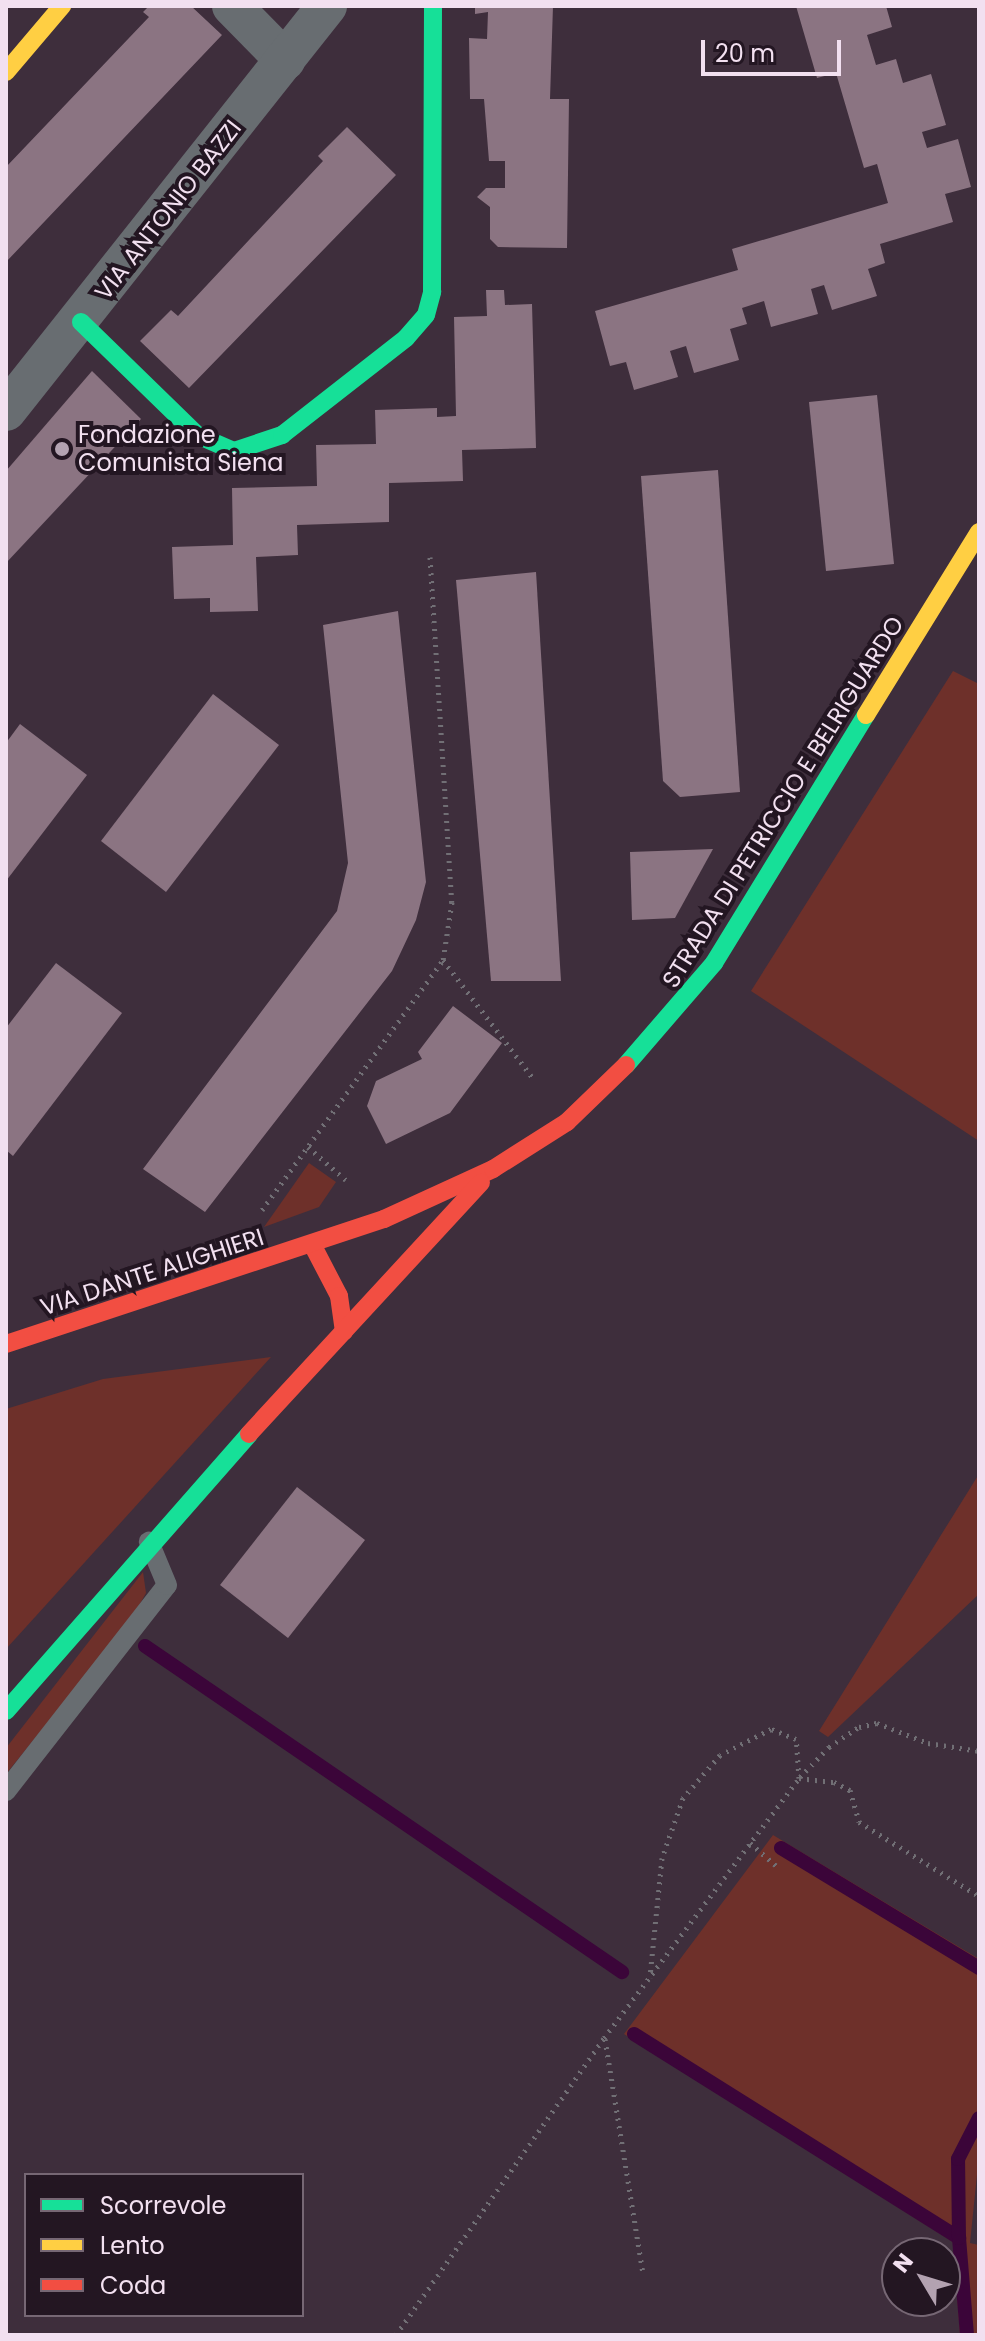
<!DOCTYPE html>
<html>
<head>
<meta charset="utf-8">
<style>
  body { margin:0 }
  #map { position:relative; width:985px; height:2341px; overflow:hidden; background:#3e2e3c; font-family:Poppins,sans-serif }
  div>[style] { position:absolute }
  .green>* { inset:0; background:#6e302a }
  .stream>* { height:14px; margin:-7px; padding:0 7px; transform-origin:7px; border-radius:7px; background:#3b0539 }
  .building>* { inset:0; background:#8b7482 }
  .path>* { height:5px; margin-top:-2.5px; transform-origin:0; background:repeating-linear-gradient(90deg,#716f75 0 2px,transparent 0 8px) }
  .lane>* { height:20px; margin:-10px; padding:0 10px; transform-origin:10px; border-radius:10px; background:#686d71 }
  .street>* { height:40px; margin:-20px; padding:0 20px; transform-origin:20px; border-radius:20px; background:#686d71 }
  .fast>* { height:18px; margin:-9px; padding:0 9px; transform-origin:9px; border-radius:9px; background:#16e098 }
  .slow>* { height:18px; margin:-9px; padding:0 9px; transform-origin:9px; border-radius:9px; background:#ffcf43 }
  .jam>* { height:18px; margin:-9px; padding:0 9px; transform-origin:9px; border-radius:9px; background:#f24e42 }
  .dots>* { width:22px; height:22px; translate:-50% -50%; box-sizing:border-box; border:4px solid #231622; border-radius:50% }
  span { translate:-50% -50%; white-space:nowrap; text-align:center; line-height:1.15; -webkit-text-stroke:8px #231622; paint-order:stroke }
  .street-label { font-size:24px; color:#f2e0f0 }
  .poi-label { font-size:24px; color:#f2e0f0 }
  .left { translate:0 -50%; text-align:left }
  .frame { position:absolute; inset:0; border:8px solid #f2e0f0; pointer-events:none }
  .legend { position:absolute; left:24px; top:2173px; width:280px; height:144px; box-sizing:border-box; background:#231622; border:2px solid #766774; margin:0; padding:10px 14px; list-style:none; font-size:24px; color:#f2e0f0 }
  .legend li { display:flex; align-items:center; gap:16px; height:40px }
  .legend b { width:40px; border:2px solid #766774 }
  .north { position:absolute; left:881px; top:2237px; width:80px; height:80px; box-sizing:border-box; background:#231622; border:2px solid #766774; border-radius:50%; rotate:308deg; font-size:22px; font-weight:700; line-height:32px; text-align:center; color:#f2e0f0 }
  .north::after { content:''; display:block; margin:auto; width:28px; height:36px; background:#b3a2b1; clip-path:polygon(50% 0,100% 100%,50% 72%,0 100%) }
  .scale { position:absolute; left:701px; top:40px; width:140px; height:36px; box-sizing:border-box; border:4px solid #f2e0f0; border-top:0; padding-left:10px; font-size:24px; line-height:28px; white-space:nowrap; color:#f2e0f0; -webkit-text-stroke:6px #231622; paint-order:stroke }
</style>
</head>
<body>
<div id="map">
  <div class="green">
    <div style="clip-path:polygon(953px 671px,979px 684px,979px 1141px,751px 991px)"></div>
    <div style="clip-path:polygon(309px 1163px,336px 1182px,319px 1207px,264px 1227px)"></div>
    <div style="clip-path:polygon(271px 1357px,6px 1649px,6px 1409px,103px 1379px)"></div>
    <div style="clip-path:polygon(979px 1474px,979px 1594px,828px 1737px,819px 1731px)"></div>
    <div style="clip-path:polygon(143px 1572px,146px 1593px,132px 1618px,6px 1774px,6px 1748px)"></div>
    <div style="clip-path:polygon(773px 1835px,979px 1959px,979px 2155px,970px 2243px,979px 2245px,979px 2335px,960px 2335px,953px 2242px,624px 2034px)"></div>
  </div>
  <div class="stream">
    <div style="left:145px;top:1646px;width:578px;rotate:34.35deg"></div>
    <div style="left:781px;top:1848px;width:232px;rotate:31.2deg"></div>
    <div style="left:634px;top:2034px;width:384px;rotate:32.1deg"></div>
    <div style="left:959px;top:2238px;width:97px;rotate:85.3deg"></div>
    <div style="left:959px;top:2238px;width:79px;rotate:-90.7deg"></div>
    <div style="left:958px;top:2159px;width:46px;rotate:-62.9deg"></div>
  </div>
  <div class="building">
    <div style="clip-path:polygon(149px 6px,191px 6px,222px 35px,6px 262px,6px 167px,149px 17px,143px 12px)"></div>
    <div style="clip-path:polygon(475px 6px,553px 6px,550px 99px,569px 99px,567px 248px,498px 247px,490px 239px,490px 207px,477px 197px,486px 188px,505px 188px,505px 161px,489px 161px,484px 99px,470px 99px,469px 38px,487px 39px,488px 12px,475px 14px)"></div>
    <div style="clip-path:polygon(796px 6px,886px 6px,892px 27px,867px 35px,876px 65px,896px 59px,903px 83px,931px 74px,946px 125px,922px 132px,927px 148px,958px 139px,971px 187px,945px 194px,953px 222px,880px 244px,885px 263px,868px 269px,877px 296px,832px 310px,824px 285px,811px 289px,818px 314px,771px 327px,764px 301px,742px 308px,747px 324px,730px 329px,739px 360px,694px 373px,686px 346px,670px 351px,678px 377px,634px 390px,626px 362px,610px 366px,595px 311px,738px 270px,732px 249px,888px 203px,877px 164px,864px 168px,836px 73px,817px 78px)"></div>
    <div style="clip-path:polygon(347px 127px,396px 175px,189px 388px,140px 341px,171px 310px,178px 316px,323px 161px,318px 156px)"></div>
    <div style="clip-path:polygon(486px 290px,504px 290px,505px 305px,532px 304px,536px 448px,462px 450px,463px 481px,389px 483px,389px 522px,297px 525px,298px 555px,256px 557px,258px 611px,210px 612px,210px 598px,174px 599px,172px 547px,233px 545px,232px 488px,317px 486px,316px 445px,376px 444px,375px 410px,437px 408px,437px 417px,456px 416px,454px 317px,487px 316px)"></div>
    <div style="clip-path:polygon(92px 371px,141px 419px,6px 563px,6px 471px)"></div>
    <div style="clip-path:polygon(877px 395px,894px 564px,826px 571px,809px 402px)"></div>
    <div style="clip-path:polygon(718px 470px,740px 792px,680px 797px,663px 781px,641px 476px)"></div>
    <div style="clip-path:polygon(536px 572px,561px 981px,491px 981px,456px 580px)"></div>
    <div style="clip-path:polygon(398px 611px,426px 882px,416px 920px,392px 971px,205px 1212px,143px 1169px,337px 911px,348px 863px,323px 625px)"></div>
    <div style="clip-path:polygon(213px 694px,279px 745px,166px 892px,101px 841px)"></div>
    <div style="clip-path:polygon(20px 724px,87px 775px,6px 881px,6px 743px)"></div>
    <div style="clip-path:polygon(713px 849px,675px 918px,632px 920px,630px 852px)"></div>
    <div style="clip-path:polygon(56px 963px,122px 1013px,13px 1156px,6px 1150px,6px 1028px)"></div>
    <div style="clip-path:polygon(453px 1006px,502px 1043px,450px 1113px,386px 1144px,367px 1106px,376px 1081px,422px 1059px,418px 1052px)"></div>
    <div style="clip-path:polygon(297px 1487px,365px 1540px,288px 1638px,220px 1585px)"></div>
  </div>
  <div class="path">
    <div style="left:430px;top:557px;width:346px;rotate:86.4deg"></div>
    <div style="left:452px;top:902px;width:59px;rotate:98.8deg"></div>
    <div style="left:308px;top:1147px;width:50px;rotate:41deg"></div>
    <div style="left:262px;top:1210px;width:309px;rotate:-54.1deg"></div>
    <div style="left:443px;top:960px;width:148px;rotate:52.7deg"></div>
    <div style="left:800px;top:1777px;width:42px;rotate:-46deg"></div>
    <div style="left:829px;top:1747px;width:36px;rotate:-34deg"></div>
    <div style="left:859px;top:1727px;width:18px;rotate:-13deg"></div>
    <div style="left:877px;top:1723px;width:55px;rotate:21.4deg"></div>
    <div style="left:928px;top:1743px;width:52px;rotate:8.9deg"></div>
    <div style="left:799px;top:1778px;width:35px;rotate:7deg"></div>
    <div style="left:834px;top:1782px;width:18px;rotate:27deg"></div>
    <div style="left:850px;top:1790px;width:33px;rotate:74deg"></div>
    <div style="left:859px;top:1822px;width:141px;rotate:31.7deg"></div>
    <div style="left:750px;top:1843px;width:35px;rotate:41deg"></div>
    <div style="left:605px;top:2039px;width:237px;rotate:80.8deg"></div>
    <div style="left:396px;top:2335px;width:363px;rotate:-55deg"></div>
    <div style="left:604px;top:2038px;width:325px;rotate:-53.1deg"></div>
    <div style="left:799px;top:1778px;width:39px;rotate:-94deg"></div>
    <div style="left:796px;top:1739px;width:27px;rotate:-158deg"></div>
    <div style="left:771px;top:1729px;width:57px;rotate:153deg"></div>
    <div style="left:720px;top:1755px;width:57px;rotate:130.7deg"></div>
    <div style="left:683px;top:1798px;width:64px;rotate:109.3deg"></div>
    <div style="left:662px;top:1858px;width:120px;rotate:95.8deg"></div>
  </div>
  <div class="lane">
    <div style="left:6px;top:1791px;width:261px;rotate:-52deg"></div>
    <div style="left:167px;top:1585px;width:47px;rotate:-112.7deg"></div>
  </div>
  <div class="street">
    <div style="left:232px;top:6px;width:76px;rotate:45.5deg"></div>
    <div style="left:6px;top:411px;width:517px;rotate:-51.6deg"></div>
  </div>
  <div class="fast">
    <div style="left:81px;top:322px;width:162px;rotate:44.2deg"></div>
    <div style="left:197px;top:435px;width:40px;rotate:23.4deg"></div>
    <div style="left:234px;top:451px;width:51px;rotate:-18.4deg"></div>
    <div style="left:282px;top:435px;width:157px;rotate:-38deg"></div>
    <div style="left:406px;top:338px;width:30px;rotate:-49deg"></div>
    <div style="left:426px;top:315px;width:24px;rotate:-75deg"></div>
    <div style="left:432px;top:292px;width:286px;rotate:-89.8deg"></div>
    <div style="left:626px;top:1065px;width:135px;rotate:-49.2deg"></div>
    <div style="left:714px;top:963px;width:291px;rotate:-58.5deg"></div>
    <div style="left:6px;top:1711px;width:368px;rotate:-48.7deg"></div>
  </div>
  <div class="slow">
    <div style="left:6px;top:72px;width:87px;rotate:-49.7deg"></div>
    <div style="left:866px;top:715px;width:215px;rotate:-58.3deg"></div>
  </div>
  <div class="jam">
    <div style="left:313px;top:1246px;width:56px;rotate:62.5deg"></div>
    <div style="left:339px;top:1296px;width:36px;rotate:82deg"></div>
    <div style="left:6px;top:1344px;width:398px;rotate:-18.3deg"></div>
    <div style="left:384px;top:1219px;width:120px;rotate:-24.6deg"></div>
    <div style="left:493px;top:1169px;width:88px;rotate:-32.4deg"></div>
    <div style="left:567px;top:1122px;width:82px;rotate:-44deg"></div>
    <div style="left:249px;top:1434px;width:342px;rotate:-47.3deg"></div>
  </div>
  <div class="dots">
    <div style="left:62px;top:449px;background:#b3a2b1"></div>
  </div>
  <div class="street-label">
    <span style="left:168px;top:210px;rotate:-52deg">VIA ANTONIO BAZZI</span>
    <span style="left:783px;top:802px;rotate:-58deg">STRADA DI PETRICCIO E BELRIGUARDO</span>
    <span style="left:152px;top:1272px;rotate:-18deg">VIA DANTE ALIGHIERI</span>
  </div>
  <div class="poi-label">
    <span class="left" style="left:78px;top:449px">Fondazione<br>Comunista Siena</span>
  </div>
  <div class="frame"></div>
  <ul class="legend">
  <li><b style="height:10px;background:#16e098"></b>Scorrevole</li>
  <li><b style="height:10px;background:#ffcf43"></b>Lento</li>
  <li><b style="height:10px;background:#f24e42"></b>Coda</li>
  </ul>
  <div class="north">N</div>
  <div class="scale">20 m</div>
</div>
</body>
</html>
